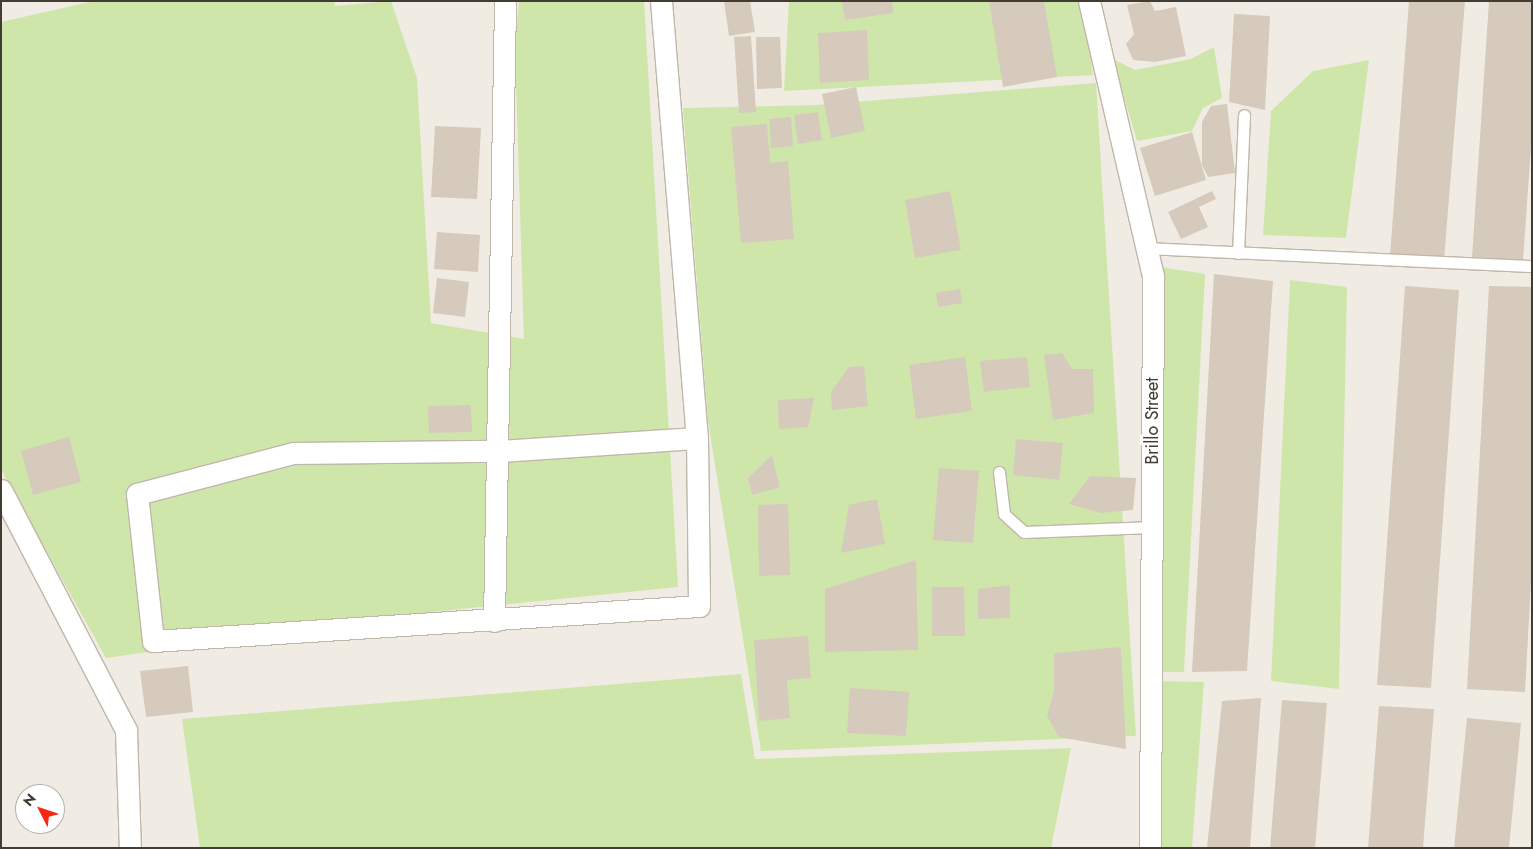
<!DOCTYPE html>
<html>
<head>
<meta charset="utf-8">
<style>
  body { margin:0 }
  #map { position:relative; width:1533px; height:849px; overflow:hidden; background:#f1ece3; font-family:Jost,sans-serif }
  div>[style] { position:absolute }
  .green>* { inset:0; background:#cfe6ab }
  .building>* { inset:0; background:#d6cabc }
  .roads { filter:drop-shadow(1px 0 #c0b6a9) drop-shadow(-1px 0 #c0b6a9) drop-shadow(0 1px #c0b6a9) drop-shadow(0 -1px #c0b6a9) }
  .lane>* { height:11px; margin:-5.5px; padding:0 5.5px; transform-origin:5.5px; border-radius:5.5px; background:#fff }
  .street>* { height:21px; margin:-10.5px; padding:0 10.5px; transform-origin:10.5px; border-radius:10.5px; background:#fff }
  span { translate:-50% -50%; white-space:nowrap; text-align:center; line-height:1.15; -webkit-text-stroke:5px #fff; paint-order:stroke }
  .street-label { font-size:18px; color:#433c33 }
  .frame { position:absolute; inset:0; border:2px solid #433c33; pointer-events:none }
  .north { position:absolute; left:15px; top:784px; width:50px; height:50px; box-sizing:border-box; background:#fff; border:1px solid #b4b1ad; border-radius:50%; rotate:311deg; font-size:14px; font-weight:700; line-height:20px; text-align:center; color:#433c33 }
  .north::after { content:''; display:block; margin:auto; width:18px; height:22px; background:#f82713; clip-path:polygon(50% 0,100% 100%,50% 72%,0 100%) }
</style>
</head>
<body>
<div id="map">
  <div class="green">
    <div style="clip-path:polygon(94px 1px,334px 1px,335px 6px,391px 1px,417px 78px,431px 323px,524px 339px,515px 51px,519px 1px,644px 1px,678px 587px,422px 613px,106px 658px,1px 470px,1px 22px)"></div>
    <div style="clip-path:polygon(789px 1px,1082px 1px,1093px 75px,784px 91px)"></div>
    <div style="clip-path:polygon(1214px 47px,1222px 98px,1203px 108px,1192px 131px,1137px 141px,1113px 59px,1135px 70px,1191px 59px)"></div>
    <div style="clip-path:polygon(1369px 60px,1346px 238px,1263px 235px,1271px 111px,1313px 71px)"></div>
    <div style="clip-path:polygon(1096px 83px,1136px 736px,761px 751px,708px 421px,683px 108px,815px 105px)"></div>
    <div style="clip-path:polygon(1161px 267px,1205px 274px,1184px 672px,1158px 672px)"></div>
    <div style="clip-path:polygon(1290px 280px,1347px 287px,1339px 689px,1271px 681px)"></div>
    <div style="clip-path:polygon(741px 674px,755px 759px,1071px 748px,1051px 848px,200px 848px,182px 719px)"></div>
    <div style="clip-path:polygon(1156px 681px,1204px 682px,1192px 848px,1158px 848px)"></div>
  </div>
  <div class="building">
    <div style="clip-path:polygon(724px 1px,750px 1px,755px 32px,729px 36px)"></div>
    <div style="clip-path:polygon(842px 1px,892px 1px,893px 13px,845px 20px)"></div>
    <div style="clip-path:polygon(989px 1px,1044px 1px,1057px 77px,1003px 87px)"></div>
    <div style="clip-path:polygon(1150px 1px,1155px 11px,1176px 7px,1186px 56px,1155px 62px,1133px 60px,1126px 44px,1134px 34px,1127px 5px)"></div>
    <div style="clip-path:polygon(1409px 1px,1465px 1px,1444px 260px,1390px 256px)"></div>
    <div style="clip-path:polygon(1489px 1px,1532px 1px,1532px 132px,1523px 261px,1472px 257px)"></div>
    <div style="clip-path:polygon(1234px 14px,1270px 16px,1265px 110px,1229px 102px)"></div>
    <div style="clip-path:polygon(867px 30px,869px 80px,820px 83px,818px 33px)"></div>
    <div style="clip-path:polygon(751px 36px,756px 112px,739px 113px,734px 37px)"></div>
    <div style="clip-path:polygon(756px 37px,780px 37px,782px 88px,757px 89px)"></div>
    <div style="clip-path:polygon(856px 87px,865px 131px,831px 138px,822px 94px)"></div>
    <div style="clip-path:polygon(1227px 104px,1235px 173px,1208px 177px,1202px 165px,1202px 122px,1211px 106px)"></div>
    <div style="clip-path:polygon(818px 112px,822px 140px,798px 144px,794px 115px)"></div>
    <div style="clip-path:polygon(791px 117px,793px 146px,771px 148px,769px 119px)"></div>
    <div style="clip-path:polygon(767px 124px,770px 163px,788px 161px,794px 239px,741px 243px,731px 127px)"></div>
    <div style="clip-path:polygon(435px 126px,481px 128px,477px 199px,431px 197px)"></div>
    <div style="clip-path:polygon(1192px 132px,1206px 180px,1155px 196px,1140px 148px)"></div>
    <div style="clip-path:polygon(950px 191px,961px 250px,915px 258px,905px 200px)"></div>
    <div style="clip-path:polygon(1212px 191px,1216px 199px,1199px 207px,1208px 227px,1181px 239px,1168px 212px)"></div>
    <div style="clip-path:polygon(437px 232px,480px 235px,478px 272px,434px 269px)"></div>
    <div style="clip-path:polygon(1214px 274px,1273px 281px,1247px 671px,1192px 672px)"></div>
    <div style="clip-path:polygon(437px 278px,469px 282px,465px 317px,433px 313px)"></div>
    <div style="clip-path:polygon(1405px 286px,1459px 290px,1431px 688px,1377px 685px)"></div>
    <div style="clip-path:polygon(1489px 286px,1532px 287px,1532px 562px,1525px 692px,1467px 689px)"></div>
    <div style="clip-path:polygon(960px 289px,962px 303px,938px 307px,936px 293px)"></div>
    <div style="clip-path:polygon(1062px 353px,1072px 369px,1093px 369px,1094px 413px,1053px 420px,1044px 355px)"></div>
    <div style="clip-path:polygon(965px 357px,972px 411px,916px 419px,909px 365px)"></div>
    <div style="clip-path:polygon(1027px 357px,1030px 387px,984px 392px,980px 361px)"></div>
    <div style="clip-path:polygon(864px 366px,868px 406px,832px 410px,831px 392px,849px 367px)"></div>
    <div style="clip-path:polygon(814px 398px,808px 427px,779px 429px,778px 400px)"></div>
    <div style="clip-path:polygon(471px 405px,472px 432px,429px 433px,428px 406px)"></div>
    <div style="clip-path:polygon(69px 437px,81px 482px,33px 495px,21px 451px)"></div>
    <div style="clip-path:polygon(1016px 439px,1063px 443px,1059px 480px,1013px 475px)"></div>
    <div style="clip-path:polygon(772px 455px,780px 487px,752px 495px,748px 478px)"></div>
    <div style="clip-path:polygon(939px 468px,979px 471px,973px 543px,933px 540px)"></div>
    <div style="clip-path:polygon(1090px 476px,1136px 478px,1133px 510px,1101px 513px,1069px 504px)"></div>
    <div style="clip-path:polygon(877px 499px,885px 544px,841px 553px,849px 505px)"></div>
    <div style="clip-path:polygon(788px 504px,790px 575px,759px 576px,758px 505px)"></div>
    <div style="clip-path:polygon(916px 560px,918px 650px,825px 652px,825px 589px)"></div>
    <div style="clip-path:polygon(1010px 585px,1010px 618px,978px 619px,978px 589px)"></div>
    <div style="clip-path:polygon(932px 587px,964px 587px,965px 636px,932px 636px)"></div>
    <div style="clip-path:polygon(808px 636px,811px 678px,787px 680px,790px 718px,759px 721px,754px 640px)"></div>
    <div style="clip-path:polygon(1121px 647px,1126px 749px,1059px 737px,1047px 716px,1054px 691px,1054px 653px)"></div>
    <div style="clip-path:polygon(188px 666px,193px 712px,146px 717px,140px 671px)"></div>
    <div style="clip-path:polygon(850px 688px,909px 692px,906px 736px,847px 733px)"></div>
    <div style="clip-path:polygon(1261px 698px,1250px 848px,1207px 848px,1222px 701px)"></div>
    <div style="clip-path:polygon(1282px 700px,1327px 703px,1315px 848px,1270px 848px)"></div>
    <div style="clip-path:polygon(1379px 706px,1434px 709px,1423px 848px,1368px 848px)"></div>
    <div style="clip-path:polygon(1467px 718px,1521px 723px,1509px 848px,1454px 848px)"></div>
  </div>
  <div class="roads">
    <div class="lane">
      <div style="left:1146px;top:248px;width:386px;rotate:2.7deg"></div>
      <div style="left:1238px;top:253px;width:138px;rotate:-87.5deg"></div>
      <div style="left:999px;top:472px;width:42px;rotate:83.2deg"></div>
      <div style="left:1004px;top:514px;width:27px;rotate:42deg"></div>
      <div style="left:1024px;top:532px;width:128px;rotate:-2.2deg"></div>
    </div>
    <div class="street">
      <div style="left:661px;top:1px;width:438px;rotate:85.3deg"></div>
      <div style="left:697px;top:438px;width:168px;rotate:89.3deg"></div>
      <div style="left:699px;top:606px;width:547px;rotate:176.33deg"></div>
      <div style="left:153px;top:641px;width:148px;rotate:-96.2deg"></div>
      <div style="left:137px;top:494px;width:161px;rotate:-14.7deg"></div>
      <div style="left:293px;top:453px;width:206px;rotate:-0.6deg"></div>
      <div style="left:499px;top:451px;width:198px;rotate:-3.8deg"></div>
      <div style="left:1089px;top:1px;width:282px;rotate:76.9deg"></div>
      <div style="left:1153px;top:276px;width:572px;rotate:90.3deg"></div>
      <div style="left:1px;top:490px;width:271px;rotate:62.5deg"></div>
      <div style="left:126px;top:730px;width:118px;rotate:88.1deg"></div>
      <div style="left:494px;top:621px;width:620px;rotate:-88.98deg"></div>
    </div>
  </div>
  <div class="street-label">
    <span style="left:1152px;top:421px;rotate:-90deg">Brillo Street</span>
  </div>
  <div class="frame"></div>
  <div class="north">N</div>
</div>
</body>
</html>
